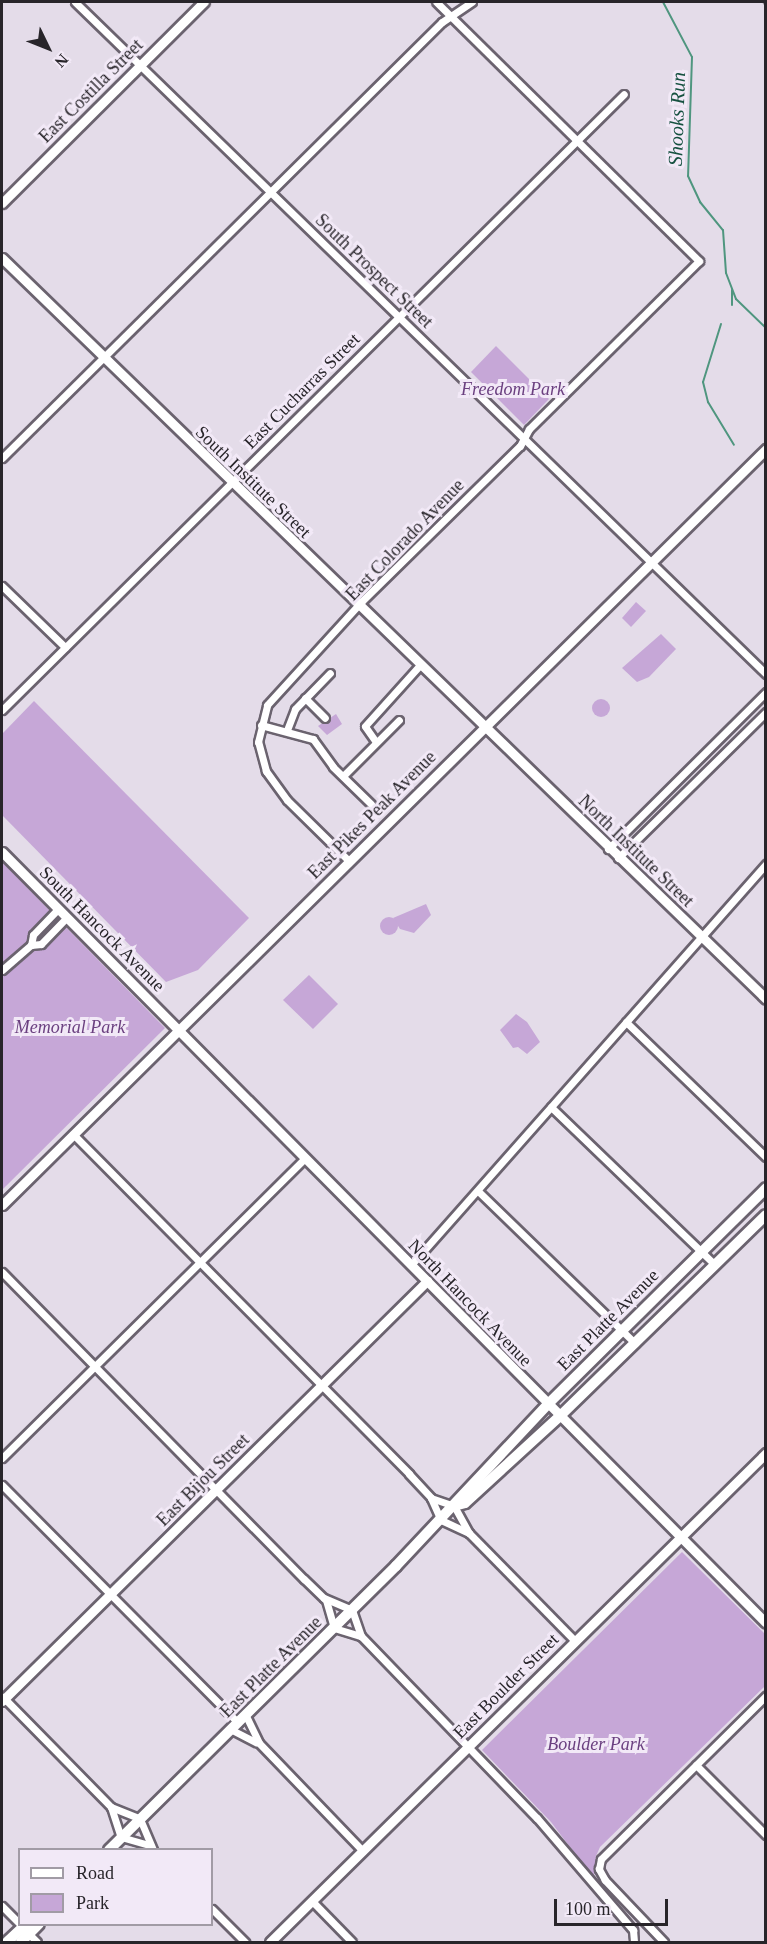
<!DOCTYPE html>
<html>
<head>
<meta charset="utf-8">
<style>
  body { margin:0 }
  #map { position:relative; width:767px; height:1944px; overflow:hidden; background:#e4dce9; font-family:Georgia,serif }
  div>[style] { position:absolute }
  .green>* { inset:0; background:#c6a7d7 }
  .round { border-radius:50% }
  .stream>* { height:2px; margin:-1px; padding:0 1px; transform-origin:1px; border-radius:1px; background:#4f967f }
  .roads { filter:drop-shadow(2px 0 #6b636f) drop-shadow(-2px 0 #6b636f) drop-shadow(0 2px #6b636f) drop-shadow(0 -2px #6b636f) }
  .street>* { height:7px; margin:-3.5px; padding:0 3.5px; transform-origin:3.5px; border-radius:3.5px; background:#fff }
  .secondary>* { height:9px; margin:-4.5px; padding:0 4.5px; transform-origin:4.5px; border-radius:4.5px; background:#fff }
  .primary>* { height:10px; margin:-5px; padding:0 5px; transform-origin:5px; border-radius:5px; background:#fff }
  .rail>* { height:2px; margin:-1px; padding:0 1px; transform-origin:1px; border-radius:1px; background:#8b858e }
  span { translate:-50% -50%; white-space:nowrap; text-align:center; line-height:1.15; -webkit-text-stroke:6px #f2e9f7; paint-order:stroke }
  .street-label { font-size:18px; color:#28252a }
  .park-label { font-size:18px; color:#6b4080; font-style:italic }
  .water-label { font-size:20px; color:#165140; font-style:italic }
  .frame { position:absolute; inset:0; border:3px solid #28252a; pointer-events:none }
  .legend { position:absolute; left:18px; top:1848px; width:195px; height:78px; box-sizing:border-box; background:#f2e9f7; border:2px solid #a19ba5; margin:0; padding:8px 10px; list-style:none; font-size:18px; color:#28252a }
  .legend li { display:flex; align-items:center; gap:12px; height:30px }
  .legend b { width:30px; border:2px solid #a19ba5 }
  .north { position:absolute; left:18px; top:18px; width:60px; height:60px; -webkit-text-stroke:4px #f2e9f7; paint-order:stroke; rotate:133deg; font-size:16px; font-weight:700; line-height:24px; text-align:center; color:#28252a }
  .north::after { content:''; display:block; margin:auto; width:21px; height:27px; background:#28252a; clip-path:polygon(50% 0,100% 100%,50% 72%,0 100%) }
  .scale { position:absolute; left:554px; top:1899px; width:114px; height:27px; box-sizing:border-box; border:3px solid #28252a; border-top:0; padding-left:8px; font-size:18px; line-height:21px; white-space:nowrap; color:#28252a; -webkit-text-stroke:4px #f2e9f7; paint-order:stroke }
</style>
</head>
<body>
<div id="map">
  <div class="green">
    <div style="clip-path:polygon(496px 346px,549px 399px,524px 425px,471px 372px)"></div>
    <div style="clip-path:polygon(636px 602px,646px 611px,631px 627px,622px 618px)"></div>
    <div style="clip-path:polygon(661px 634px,676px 649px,649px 677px,637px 682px,622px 668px)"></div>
    <div class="round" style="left:592px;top:699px;width:18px;height:18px"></div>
    <div style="clip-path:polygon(34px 701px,249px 918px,198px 970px,166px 982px,2px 815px,2px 734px)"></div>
    <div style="clip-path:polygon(336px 714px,342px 724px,327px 735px,318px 726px)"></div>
    <div style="clip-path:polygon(2px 862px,165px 1028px,2px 1190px)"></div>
    <div style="clip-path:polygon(426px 904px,431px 915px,414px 933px,400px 929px,393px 918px)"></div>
    <div class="round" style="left:380px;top:917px;width:18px;height:18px"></div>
    <div style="clip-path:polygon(309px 975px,338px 1004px,313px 1029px,283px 1000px)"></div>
    <div style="clip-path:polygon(516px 1014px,527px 1022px,540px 1042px,527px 1054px,518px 1047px,513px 1048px,500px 1030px)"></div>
    <div style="clip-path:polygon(682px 1552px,765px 1634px,765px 1686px,600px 1847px,596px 1856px,594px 1879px,551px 1822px,482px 1750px)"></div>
  </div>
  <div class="stream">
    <div style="left:663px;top:2px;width:62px;rotate:62.2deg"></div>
    <div style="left:692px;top:57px;width:119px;rotate:91.9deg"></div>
    <div style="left:688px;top:176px;width:29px;rotate:65deg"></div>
    <div style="left:700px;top:202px;width:36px;rotate:51deg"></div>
    <div style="left:723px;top:230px;width:43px;rotate:86deg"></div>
    <div style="left:726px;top:273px;width:28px;rotate:69deg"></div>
    <div style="left:736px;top:299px;width:42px;rotate:44deg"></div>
    <div style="left:732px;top:290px;width:15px;rotate:90deg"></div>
    <div style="left:721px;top:324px;width:61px;rotate:107.2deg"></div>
    <div style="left:703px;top:382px;width:21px;rotate:76deg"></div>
    <div style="left:708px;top:402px;width:50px;rotate:58.8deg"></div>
  </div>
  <div class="roads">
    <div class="street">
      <div style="left:75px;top:2px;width:964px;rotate:44.2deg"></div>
      <div style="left:2px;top:458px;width:619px;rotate:-44.74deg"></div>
      <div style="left:442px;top:22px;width:36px;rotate:-34deg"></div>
      <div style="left:2px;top:586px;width:88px;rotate:44.1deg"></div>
      <div style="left:305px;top:698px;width:28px;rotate:45deg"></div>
      <div style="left:2px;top:710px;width:875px;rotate:-44.72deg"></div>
      <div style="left:261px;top:725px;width:54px;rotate:15.1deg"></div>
      <div style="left:313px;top:739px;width:34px;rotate:54deg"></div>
      <div style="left:333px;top:767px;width:53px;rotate:44.2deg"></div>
      <div style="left:287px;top:730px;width:22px;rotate:-69deg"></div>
      <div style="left:295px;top:709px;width:50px;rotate:-45.8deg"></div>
      <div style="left:376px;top:742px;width:19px;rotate:-125deg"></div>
      <div style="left:365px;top:726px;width:81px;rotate:-48deg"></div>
      <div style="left:343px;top:776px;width:79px;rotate:-45deg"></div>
      <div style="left:608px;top:849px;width:223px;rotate:-44.8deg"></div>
      <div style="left:618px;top:858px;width:208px;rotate:-44.6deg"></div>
      <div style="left:349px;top:861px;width:87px;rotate:-135.5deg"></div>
      <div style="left:287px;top:800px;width:36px;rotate:-126deg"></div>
      <div style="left:266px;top:771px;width:30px;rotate:-105deg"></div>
      <div style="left:258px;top:742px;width:38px;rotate:-76deg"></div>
      <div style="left:267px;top:705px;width:141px;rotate:-47.6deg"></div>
      <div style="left:362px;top:601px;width:221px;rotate:-44.5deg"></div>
      <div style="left:520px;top:446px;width:19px;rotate:-62deg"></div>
      <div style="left:529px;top:429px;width:239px;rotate:-44.7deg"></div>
      <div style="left:699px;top:261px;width:369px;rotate:-135.4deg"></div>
      <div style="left:58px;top:909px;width:36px;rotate:134deg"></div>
      <div style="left:33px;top:935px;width:10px;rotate:101deg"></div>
      <div style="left:31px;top:945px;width:10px;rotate:-6deg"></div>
      <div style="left:41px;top:944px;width:36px;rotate:-46deg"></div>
      <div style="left:2px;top:970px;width:38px;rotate:-41deg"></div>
      <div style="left:626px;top:1022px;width:194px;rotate:44deg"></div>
      <div style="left:551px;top:1107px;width:226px;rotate:43.9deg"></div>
      <div style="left:73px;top:1134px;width:478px;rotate:45.3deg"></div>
      <div style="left:409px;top:1474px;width:33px;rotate:47deg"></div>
      <div style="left:431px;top:1498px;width:24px;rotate:66deg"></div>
      <div style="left:441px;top:1520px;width:31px;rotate:25deg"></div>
      <div style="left:478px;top:1191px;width:219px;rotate:44.1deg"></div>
      <div style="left:411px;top:1265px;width:536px;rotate:-48.48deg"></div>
      <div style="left:2px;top:1272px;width:431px;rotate:45.5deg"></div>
      <div style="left:304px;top:1579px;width:28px;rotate:44deg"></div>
      <div style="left:324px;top:1598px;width:30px;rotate:23deg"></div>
      <div style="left:352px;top:1610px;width:28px;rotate:71deg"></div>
      <div style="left:361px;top:1636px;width:253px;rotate:46deg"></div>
      <div style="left:537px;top:1818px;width:148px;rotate:49.4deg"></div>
      <div style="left:633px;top:1930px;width:12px;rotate:85deg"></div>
      <div style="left:2px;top:1458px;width:426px;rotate:-44.7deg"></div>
      <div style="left:2px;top:1485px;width:335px;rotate:45.2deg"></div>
      <div style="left:431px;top:1498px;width:24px;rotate:19deg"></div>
      <div style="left:454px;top:1506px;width:31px;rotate:61deg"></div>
      <div style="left:469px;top:1533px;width:151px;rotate:45.5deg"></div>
      <div style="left:326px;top:1600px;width:29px;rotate:74deg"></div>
      <div style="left:334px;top:1628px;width:28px;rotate:17deg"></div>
      <div style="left:3px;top:1697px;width:154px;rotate:45.5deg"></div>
      <div style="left:111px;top:1807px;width:31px;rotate:22deg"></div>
      <div style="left:140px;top:1819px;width:34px;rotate:67deg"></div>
      <div style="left:246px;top:1716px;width:30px;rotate:64deg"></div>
      <div style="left:259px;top:1743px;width:150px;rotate:46.1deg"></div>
      <div style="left:232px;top:1730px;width:27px;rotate:27deg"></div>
      <div style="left:696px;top:1765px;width:99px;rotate:45deg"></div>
      <div style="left:111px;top:1807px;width:32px;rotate:72deg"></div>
      <div style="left:121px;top:1837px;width:29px;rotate:16deg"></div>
      <div style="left:312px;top:1901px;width:57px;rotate:45.7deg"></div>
      <div style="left:2px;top:1906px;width:25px;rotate:45deg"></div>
      <div style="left:212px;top:1909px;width:47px;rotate:45deg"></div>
      <div style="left:29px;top:1934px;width:11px;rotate:45deg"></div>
      <div style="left:664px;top:1942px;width:86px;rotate:-133.6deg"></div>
      <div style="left:605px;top:1880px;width:13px;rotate:-119deg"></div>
      <div style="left:599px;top:1869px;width:10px;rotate:-79deg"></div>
      <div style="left:601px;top:1859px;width:232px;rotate:-44.7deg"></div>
    </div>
    <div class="secondary">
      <div style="left:2px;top:203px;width:285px;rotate:-44.9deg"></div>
      <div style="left:2px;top:258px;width:1064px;rotate:44.12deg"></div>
      <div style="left:2px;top:852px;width:1085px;rotate:45.26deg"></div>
      <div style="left:2px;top:1205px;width:1075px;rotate:-44.7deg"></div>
      <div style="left:2px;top:1701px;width:598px;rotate:-44.66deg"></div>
      <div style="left:270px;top:1942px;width:697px;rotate:-44.59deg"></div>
    </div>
    <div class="primary">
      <div style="left:454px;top:1506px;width:11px;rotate:-15deg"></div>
      <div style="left:465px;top:1503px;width:127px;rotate:-42.5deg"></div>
      <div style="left:559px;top:1417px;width:289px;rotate:-44.3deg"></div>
      <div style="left:109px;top:1850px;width:404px;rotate:-44.7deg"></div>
      <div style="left:396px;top:1566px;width:221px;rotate:-46.8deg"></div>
      <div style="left:547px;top:1405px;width:308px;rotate:-44.7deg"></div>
      <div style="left:7px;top:1942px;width:26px;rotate:-43deg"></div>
      <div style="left:21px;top:1942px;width:25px;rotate:-45deg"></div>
    </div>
  </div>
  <div class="rail">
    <div style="left:763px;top:2px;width:5px;rotate:53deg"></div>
  </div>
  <div class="street-label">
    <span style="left:91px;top:91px;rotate:-45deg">East Costilla Street</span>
    <span style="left:374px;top:271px;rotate:44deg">South Prospect Street</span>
    <span style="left:302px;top:391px;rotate:-45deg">East Cucharras Street</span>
    <span style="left:253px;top:482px;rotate:44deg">South Institute Street</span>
    <span style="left:405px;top:540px;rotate:-46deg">East Colorado Avenue</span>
    <span style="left:372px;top:815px;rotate:-45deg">East Pikes Peak Avenue</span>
    <span style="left:636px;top:851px;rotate:44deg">North Institute Street</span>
    <span style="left:102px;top:929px;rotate:45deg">South Hancock Avenue</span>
    <span style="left:470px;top:1303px;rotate:46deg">North Hancock Avenue</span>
    <span style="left:608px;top:1320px;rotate:-45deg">East Platte Avenue</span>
    <span style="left:203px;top:1480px;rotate:-45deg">East Bijou Street</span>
    <span style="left:271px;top:1667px;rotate:-45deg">East Platte Avenue</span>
    <span style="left:506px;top:1686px;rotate:-45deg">East Boulder Street</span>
  </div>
  <div class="park-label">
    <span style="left:513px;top:389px">Freedom Park</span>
    <span style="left:70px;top:1027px">Memorial Park</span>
    <span style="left:596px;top:1744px">Boulder Park</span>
  </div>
  <div class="water-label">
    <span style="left:677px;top:119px;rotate:-88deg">Shooks Run</span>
  </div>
  <div class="frame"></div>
  <ul class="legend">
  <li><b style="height:8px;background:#fff"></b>Road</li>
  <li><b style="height:16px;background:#c6a7d7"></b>Park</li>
  </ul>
  <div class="north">N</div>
  <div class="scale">100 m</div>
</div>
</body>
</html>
